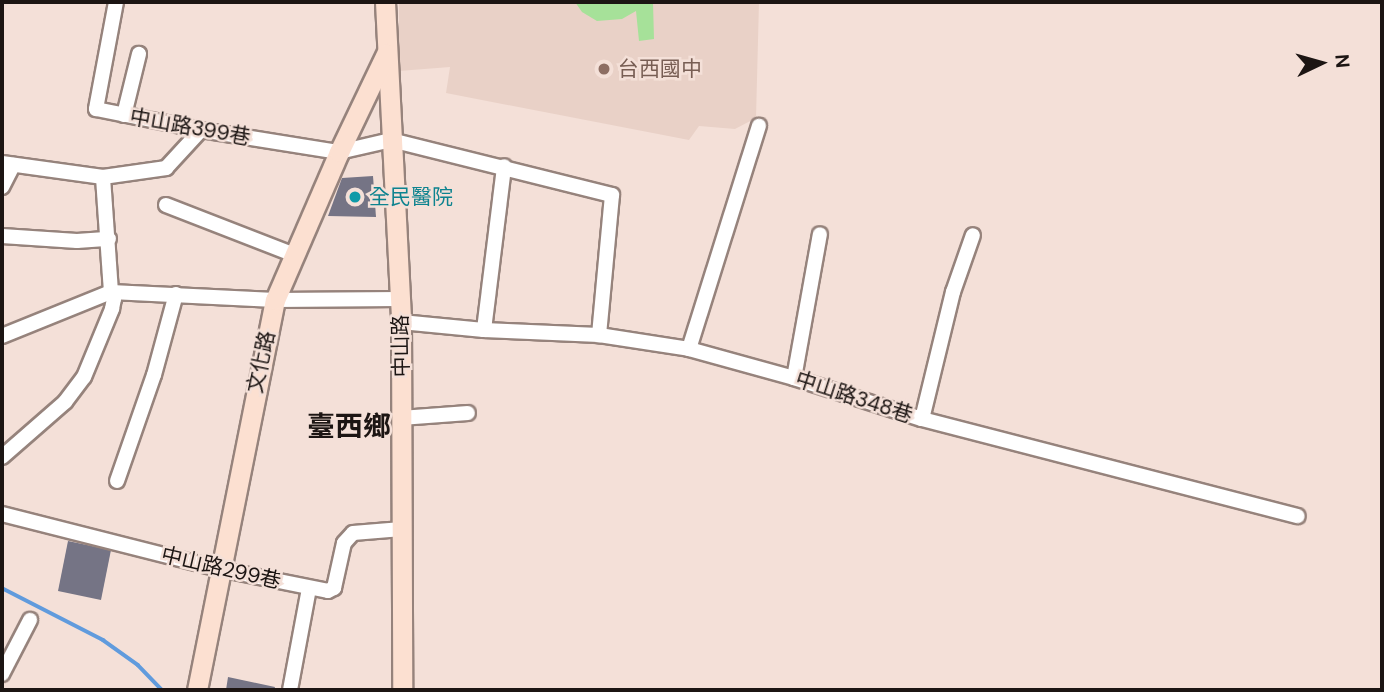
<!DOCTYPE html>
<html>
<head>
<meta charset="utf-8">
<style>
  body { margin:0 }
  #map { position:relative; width:1384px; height:692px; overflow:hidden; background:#f4e0d8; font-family:"DM Sans","Noto Sans TC",sans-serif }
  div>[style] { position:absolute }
  .education>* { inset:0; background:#e9d1c7 }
  .green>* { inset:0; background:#a6e199 }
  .stream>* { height:3.5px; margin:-1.75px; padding:0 1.75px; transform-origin:1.75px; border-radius:1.75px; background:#609bdd }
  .building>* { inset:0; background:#757485 }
  .roads { filter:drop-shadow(2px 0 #96837c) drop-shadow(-2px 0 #96837c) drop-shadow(0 2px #96837c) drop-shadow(0 -2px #96837c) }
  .street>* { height:14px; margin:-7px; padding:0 7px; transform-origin:7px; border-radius:7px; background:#fff }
  .secondary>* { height:19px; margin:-9.5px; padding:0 9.5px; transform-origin:9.5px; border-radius:9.5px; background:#fce0d1 }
  .dots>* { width:19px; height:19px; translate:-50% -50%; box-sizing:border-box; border:4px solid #f4e0d8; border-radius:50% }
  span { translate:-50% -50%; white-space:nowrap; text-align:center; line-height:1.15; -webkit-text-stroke:5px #f4e0d8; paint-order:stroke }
  .education-label { font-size:21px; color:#785e54 }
  .left { translate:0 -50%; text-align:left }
  .street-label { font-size:21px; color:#1c1513 }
  .culture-label { font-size:21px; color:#0d838f }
  .district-label { font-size:28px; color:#1c1513; font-weight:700 }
  .frame { position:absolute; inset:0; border:4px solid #1c1513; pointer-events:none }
  .north { position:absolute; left:1286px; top:28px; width:70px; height:70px; -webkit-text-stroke:5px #f4e0d8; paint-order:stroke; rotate:85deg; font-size:19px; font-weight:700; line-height:28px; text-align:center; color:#1c1513 }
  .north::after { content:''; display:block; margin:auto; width:24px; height:32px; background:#1c1513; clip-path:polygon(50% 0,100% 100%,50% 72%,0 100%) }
</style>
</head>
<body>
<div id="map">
  <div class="education">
    <div style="clip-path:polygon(399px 2px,759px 2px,756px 118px,735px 129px,699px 126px,689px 140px,446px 93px,450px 67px,399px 71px)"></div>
  </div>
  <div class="green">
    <div style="clip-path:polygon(575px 2px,653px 2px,654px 39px,639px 41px,636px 11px,622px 19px,597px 21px,582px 12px)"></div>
  </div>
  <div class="stream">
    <div style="left:2px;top:588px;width:114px;rotate:27.2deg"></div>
    <div style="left:103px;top:640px;width:43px;rotate:35.5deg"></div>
    <div style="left:138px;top:665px;width:35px;rotate:46deg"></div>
  </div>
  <div class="building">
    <div style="clip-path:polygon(373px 176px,376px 217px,328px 216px,342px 178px)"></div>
    <div style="clip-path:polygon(68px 541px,111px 550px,101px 600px,58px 591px)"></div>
    <div style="clip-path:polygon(228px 677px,275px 687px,274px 690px,226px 690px)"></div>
  </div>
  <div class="roads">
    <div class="street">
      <div style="left:116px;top:2px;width:109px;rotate:100.6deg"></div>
      <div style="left:96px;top:109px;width:107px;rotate:11.3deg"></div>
      <div style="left:201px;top:130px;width:140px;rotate:9.1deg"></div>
      <div style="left:339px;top:152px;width:53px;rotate:-13deg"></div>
      <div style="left:391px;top:140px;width:228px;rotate:14deg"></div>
      <div style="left:612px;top:195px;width:141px;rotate:95.3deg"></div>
      <div style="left:124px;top:115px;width:63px;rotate:-76.2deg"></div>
      <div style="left:2px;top:163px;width:102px;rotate:7.9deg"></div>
      <div style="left:103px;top:177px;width:64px;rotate:-8.1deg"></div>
      <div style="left:166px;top:168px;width:52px;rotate:-47.4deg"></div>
      <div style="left:2px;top:187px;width:25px;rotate:-63deg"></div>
      <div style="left:166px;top:205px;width:138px;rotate:21.2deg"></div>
      <div style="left:2px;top:236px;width:75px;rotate:3.8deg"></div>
      <div style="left:77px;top:241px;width:32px;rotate:-4deg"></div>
      <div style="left:401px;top:322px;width:83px;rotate:5.5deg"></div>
      <div style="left:484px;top:330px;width:115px;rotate:2.5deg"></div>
      <div style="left:599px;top:335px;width:91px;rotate:8.8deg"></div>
      <div style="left:689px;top:349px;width:109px;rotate:15.4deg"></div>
      <div style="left:794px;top:378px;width:134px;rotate:17.8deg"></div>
      <div style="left:922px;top:419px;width:388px;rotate:14.5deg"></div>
      <div style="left:484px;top:330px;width:165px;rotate:-83deg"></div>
      <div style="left:2px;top:336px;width:118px;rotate:-22deg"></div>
      <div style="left:111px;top:292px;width:164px;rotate:2.8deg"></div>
      <div style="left:275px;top:300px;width:125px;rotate:-0.5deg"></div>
      <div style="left:689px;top:349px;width:234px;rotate:-72.6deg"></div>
      <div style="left:794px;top:378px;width:146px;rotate:-79.8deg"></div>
      <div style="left:401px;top:418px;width:67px;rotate:-4.3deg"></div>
      <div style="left:922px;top:419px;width:131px;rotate:-76.3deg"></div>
      <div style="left:953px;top:292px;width:60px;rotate:-70.7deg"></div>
      <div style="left:2px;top:457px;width:84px;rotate:-41.1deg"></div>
      <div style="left:65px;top:402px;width:31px;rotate:-53deg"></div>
      <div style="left:84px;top:377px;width:74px;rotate:-67.6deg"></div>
      <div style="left:112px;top:309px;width:10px;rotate:-79deg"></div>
      <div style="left:114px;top:299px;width:8px;rotate:-113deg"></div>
      <div style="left:111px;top:292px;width:115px;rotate:-94deg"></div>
      <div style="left:117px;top:481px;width:112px;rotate:-70.8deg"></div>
      <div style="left:154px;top:375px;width:84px;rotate:-74.8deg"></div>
      <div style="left:2px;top:514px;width:224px;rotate:14.2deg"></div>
      <div style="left:219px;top:569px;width:111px;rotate:11.4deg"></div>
      <div style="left:328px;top:591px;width:7px;rotate:-27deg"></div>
      <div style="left:334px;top:588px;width:46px;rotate:-77.5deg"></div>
      <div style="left:344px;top:543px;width:13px;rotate:-48deg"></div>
      <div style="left:353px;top:533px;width:49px;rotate:-4.7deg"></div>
      <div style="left:2px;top:674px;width:61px;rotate:-62.6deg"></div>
      <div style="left:290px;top:690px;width:104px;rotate:-79.4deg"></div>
    </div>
    <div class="secondary">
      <div style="left:385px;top:2px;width:320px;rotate:87.1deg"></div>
      <div style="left:401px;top:322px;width:368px;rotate:89.8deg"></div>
      <div style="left:197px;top:690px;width:398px;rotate:-78.7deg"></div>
      <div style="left:275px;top:300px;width:161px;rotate:-66.6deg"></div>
      <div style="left:339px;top:152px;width:109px;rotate:-64.4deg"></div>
    </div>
  </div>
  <div class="dots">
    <div style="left:604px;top:69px;background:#8d6e63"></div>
    <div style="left:355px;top:197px;background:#0f9aa8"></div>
  </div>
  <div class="education-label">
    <span class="left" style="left:618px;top:69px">台西國中</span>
  </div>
  <div class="street-label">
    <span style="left:190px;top:127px;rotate:10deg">中山路399巷</span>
    <span style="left:401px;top:346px;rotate:-91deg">中山路</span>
    <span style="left:261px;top:362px;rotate:-78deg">文化路</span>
    <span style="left:854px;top:397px;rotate:18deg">中山路348巷</span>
    <span style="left:221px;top:568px;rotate:13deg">中山路299巷</span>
  </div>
  <div class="culture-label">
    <span class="left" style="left:369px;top:197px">全民醫院</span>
  </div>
  <div class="district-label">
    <span style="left:349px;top:427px">臺西鄉</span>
  </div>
  <div class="frame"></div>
  <div class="north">N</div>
</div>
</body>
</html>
